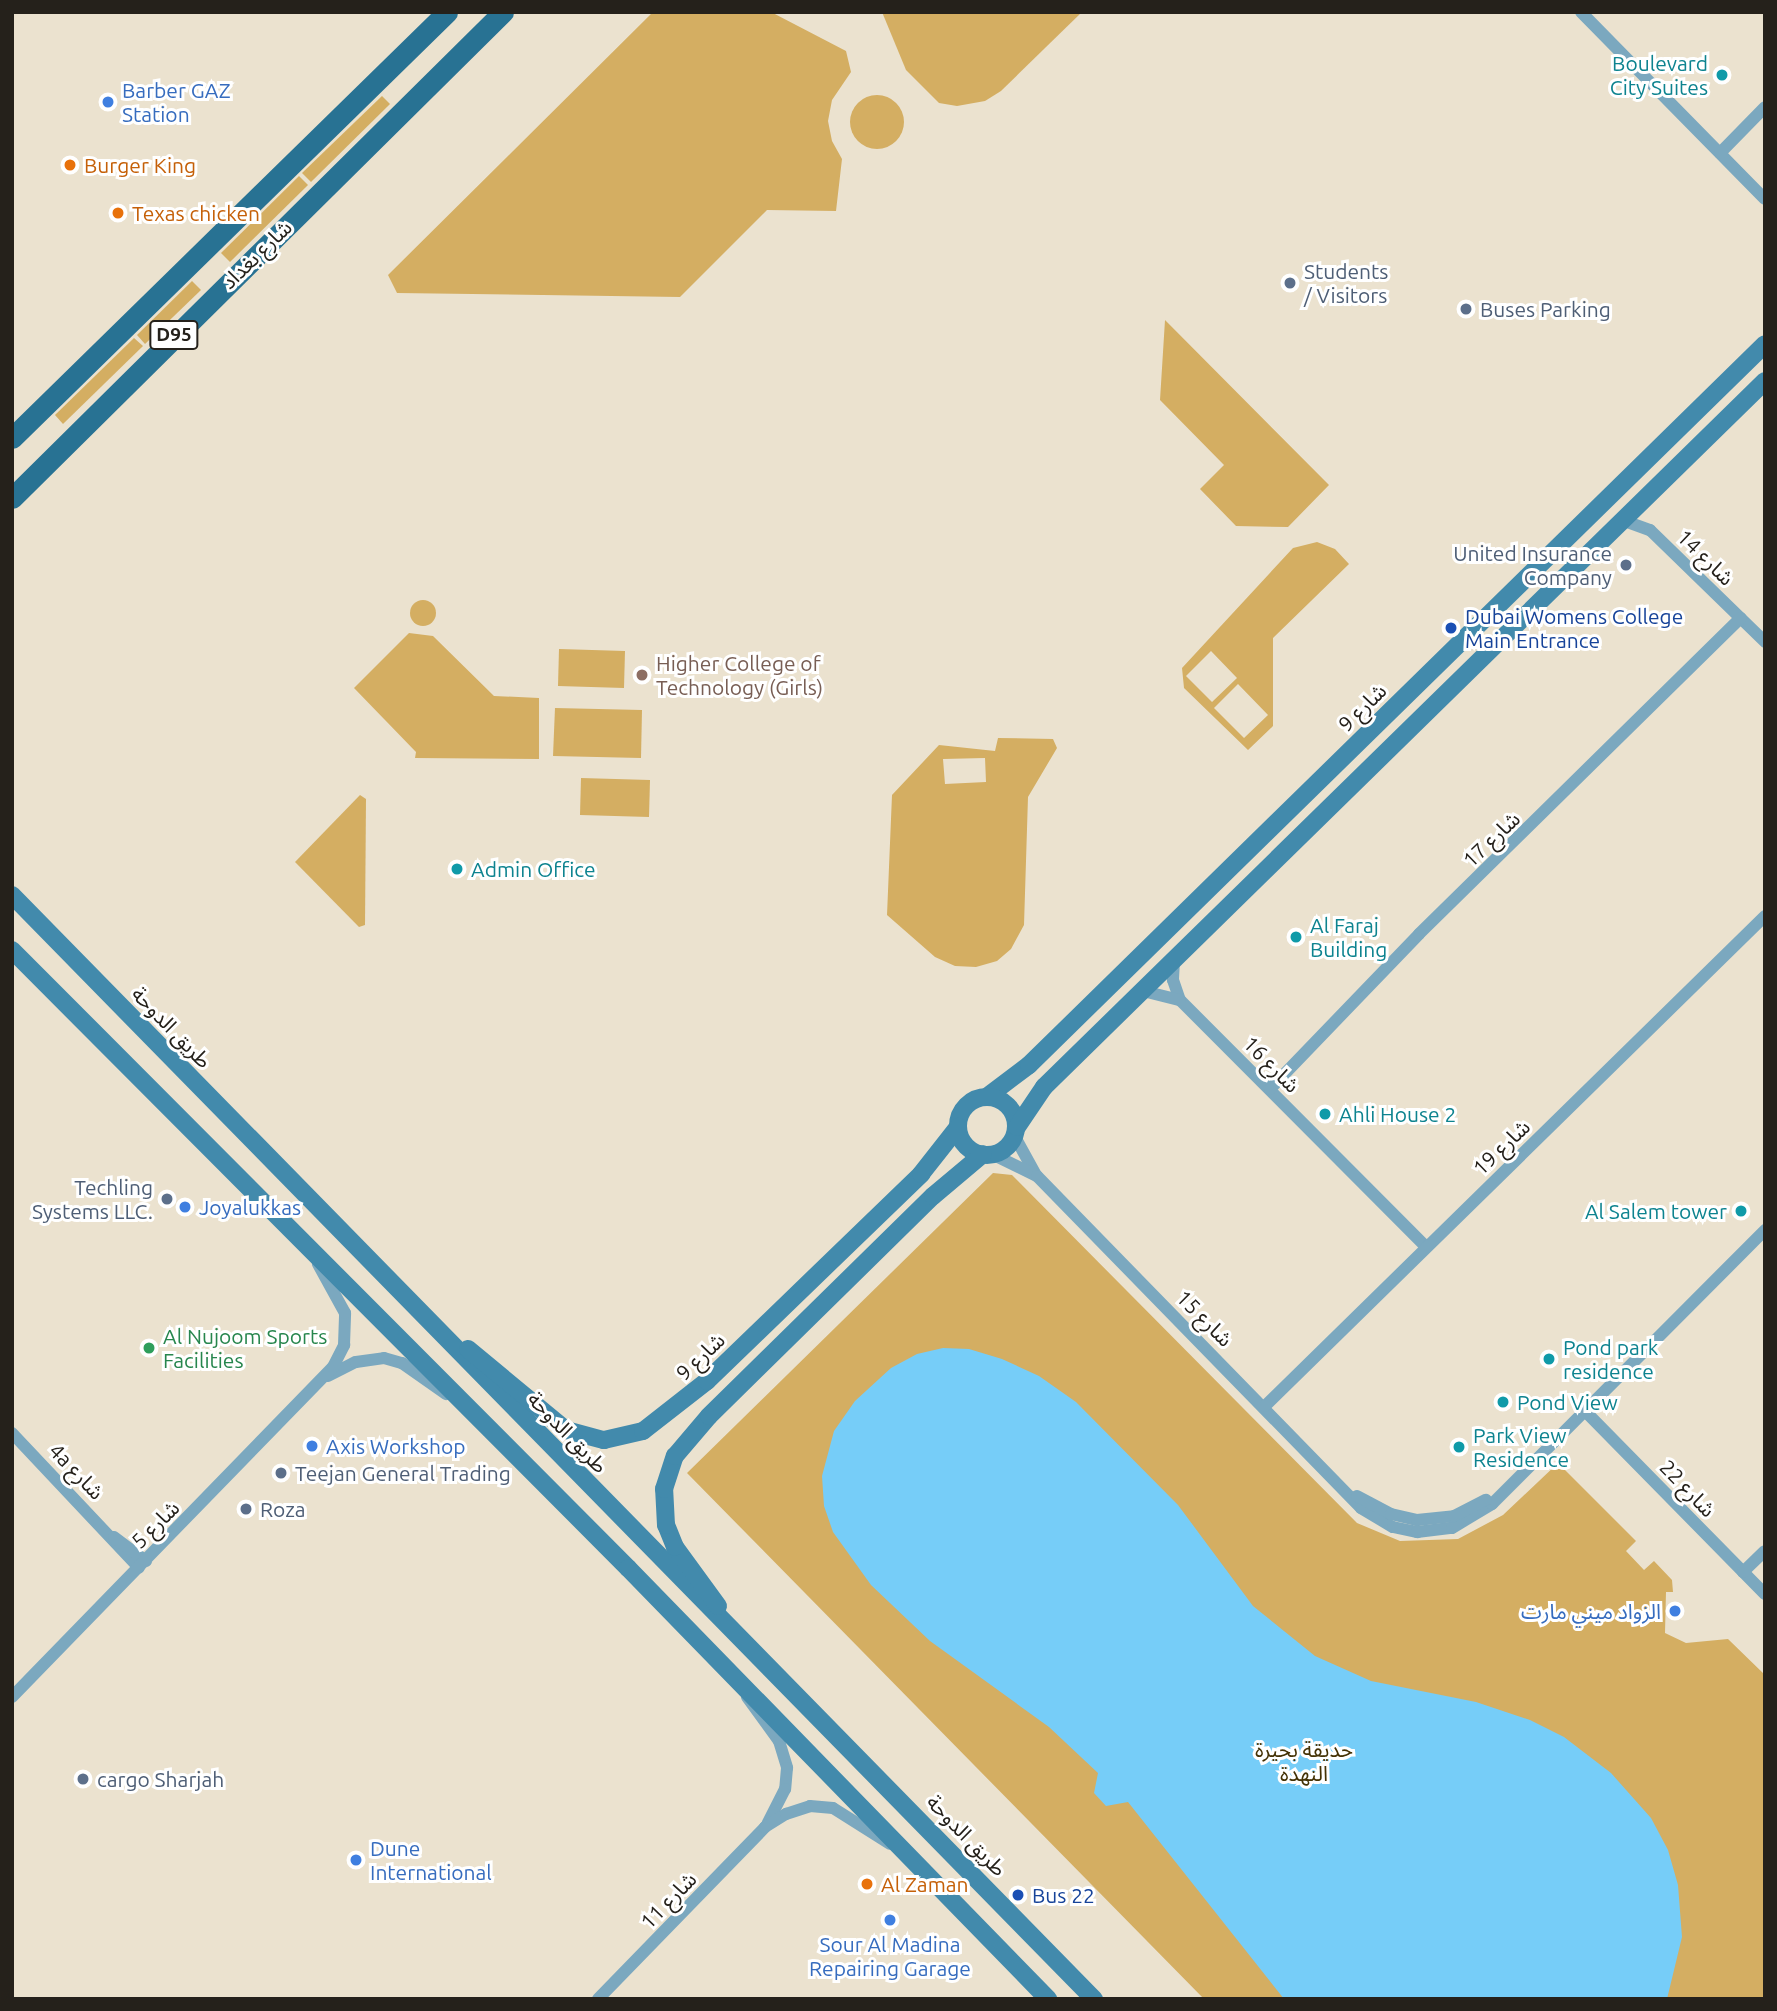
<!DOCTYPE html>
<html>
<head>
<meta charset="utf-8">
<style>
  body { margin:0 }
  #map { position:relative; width:1777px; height:2011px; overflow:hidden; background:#ebe2cf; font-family:Ubuntu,"Noto Sans Arabic",sans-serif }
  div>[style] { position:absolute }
  .green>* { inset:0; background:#d4ae62 }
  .round { border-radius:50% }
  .water>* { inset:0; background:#76cdf8 }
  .street>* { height:12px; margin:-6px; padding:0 6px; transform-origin:6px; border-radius:6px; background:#7ba8bf }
  .secondary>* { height:18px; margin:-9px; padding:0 9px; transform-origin:9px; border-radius:9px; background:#428aac }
  .secondary>.ring { margin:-9px; padding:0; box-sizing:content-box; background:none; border:18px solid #428aac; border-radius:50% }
  .primary>* { height:21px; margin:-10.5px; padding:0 10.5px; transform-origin:10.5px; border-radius:10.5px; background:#287293 }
  .dots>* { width:19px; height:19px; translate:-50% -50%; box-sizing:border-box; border:4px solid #fff; border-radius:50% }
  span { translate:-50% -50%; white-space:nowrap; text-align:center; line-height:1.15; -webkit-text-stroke:6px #fff; paint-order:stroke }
  .shield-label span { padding:2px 5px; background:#fff; border:2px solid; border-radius:5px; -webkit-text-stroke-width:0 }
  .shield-label { font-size:19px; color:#25211b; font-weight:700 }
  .culture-label { font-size:21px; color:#0d838f }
  .right { translate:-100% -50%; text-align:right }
  .left { translate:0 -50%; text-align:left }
  .shop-label { font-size:21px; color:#366cbe }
  .food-label { font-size:21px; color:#c56008 }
  .street-label { font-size:21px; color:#25211b }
  .service-label { font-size:21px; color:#4e5e75 }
  .transit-label { font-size:21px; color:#164399 }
  .education-label { font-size:21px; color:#785e54 }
  .leisure-label { font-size:21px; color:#27864d }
  .park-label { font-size:21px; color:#443205 }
  .frame { position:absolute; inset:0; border:14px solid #25211b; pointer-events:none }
</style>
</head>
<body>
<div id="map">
  <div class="green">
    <div style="clip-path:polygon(653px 12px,771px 12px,846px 51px,851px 72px,832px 100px,828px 121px,832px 141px,842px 159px,836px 211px,767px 210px,680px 297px,397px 293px,388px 275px)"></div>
    <div style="clip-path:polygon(882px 12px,1082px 12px,1001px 91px,985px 101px,957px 106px,939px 103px,906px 70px)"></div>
    <div class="round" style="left:850px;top:95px;width:54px;height:54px"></div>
    <div style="clip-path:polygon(382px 96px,390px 104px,311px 182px,302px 173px)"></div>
    <div style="clip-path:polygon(299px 176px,308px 185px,230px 262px,221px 253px)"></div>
    <div style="clip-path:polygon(192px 281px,201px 290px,145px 344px,137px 335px)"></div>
    <div style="clip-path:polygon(1165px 320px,1329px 485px,1288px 527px,1236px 526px,1200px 489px,1224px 465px,1160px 400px)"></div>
    <div style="clip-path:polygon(134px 338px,143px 346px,63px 424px,55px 415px)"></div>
    <div style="clip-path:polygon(evenodd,1317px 542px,1335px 549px,1349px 564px,1273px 638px,1273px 726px,1248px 750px,1184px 688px,1182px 668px,1293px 548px,1317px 542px,1211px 651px,1237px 678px,1212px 702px,1186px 676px,1211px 651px,1317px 542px,1238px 684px,1268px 715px,1244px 738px,1214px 708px,1238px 684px)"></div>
    <div class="round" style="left:410px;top:600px;width:26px;height:26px"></div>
    <div style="clip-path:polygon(409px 633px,433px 636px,494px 696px,539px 698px,539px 759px,415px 758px,416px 752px,354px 688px)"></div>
    <div style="clip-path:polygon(559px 649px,625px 651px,624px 688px,558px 686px)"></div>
    <div style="clip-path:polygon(555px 708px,642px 710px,641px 758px,553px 756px)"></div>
    <div style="clip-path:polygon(evenodd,998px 738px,1053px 739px,1057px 748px,1028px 797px,1024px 925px,1011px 949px,997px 961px,976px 967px,955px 966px,935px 957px,887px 915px,892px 795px,939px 745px,995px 751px,998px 738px,985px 758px,986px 782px,945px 784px,943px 759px,985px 758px)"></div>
    <div style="clip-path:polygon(581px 778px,650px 780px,649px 817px,580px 815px)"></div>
    <div style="clip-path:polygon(360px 795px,366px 799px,365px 925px,359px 927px,295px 862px)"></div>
    <div style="clip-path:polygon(993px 1173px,1012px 1175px,1357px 1523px,1400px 1541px,1458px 1539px,1503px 1515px,1558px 1463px,1636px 1541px,1626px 1551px,1644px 1570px,1654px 1561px,1672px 1580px,1673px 1592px,1666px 1592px,1665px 1633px,1686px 1643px,1728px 1639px,1765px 1675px,1765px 1999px,1204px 1999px,687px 1473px)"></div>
  </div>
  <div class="water">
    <div style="clip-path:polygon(943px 1348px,969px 1349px,1002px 1359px,1039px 1376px,1076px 1402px,1178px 1505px,1253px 1606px,1315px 1656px,1371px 1681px,1476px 1702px,1530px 1720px,1564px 1737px,1611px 1773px,1651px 1818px,1668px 1850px,1678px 1885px,1682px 1937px,1667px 1999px,1284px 1999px,1128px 1802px,1106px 1806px,1094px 1793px,1098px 1773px,1049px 1727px,930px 1641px,871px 1585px,833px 1532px,824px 1506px,822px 1476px,834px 1431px,855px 1401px,891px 1368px,917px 1354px)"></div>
  </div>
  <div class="street">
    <div style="left:1581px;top:12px;width:262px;rotate:45.5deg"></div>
    <div style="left:1720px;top:153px;width:64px;rotate:-45.6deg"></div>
    <div style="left:1622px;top:520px;width:30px;rotate:20deg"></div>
    <div style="left:1650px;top:530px;width:161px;rotate:44.2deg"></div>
    <div style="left:1174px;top:960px;width:20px;rotate:93deg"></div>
    <div style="left:1173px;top:980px;width:21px;rotate:71deg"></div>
    <div style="left:1180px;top:1000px;width:347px;rotate:45.1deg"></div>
    <div style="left:1143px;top:991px;width:38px;rotate:14deg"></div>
    <div style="left:1270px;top:1089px;width:215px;rotate:-46.1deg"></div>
    <div style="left:1419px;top:934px;width:451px;rotate:-44.5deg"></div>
    <div style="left:1015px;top:1137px;width:43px;rotate:61.1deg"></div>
    <div style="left:992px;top:1154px;width:50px;rotate:26.1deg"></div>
    <div style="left:1037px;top:1176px;width:464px;rotate:45.7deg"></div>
    <div style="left:1361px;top:1508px;width:37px;rotate:31deg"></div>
    <div style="left:1393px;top:1527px;width:25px;rotate:12deg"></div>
    <div style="left:1417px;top:1532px;width:35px;rotate:-7deg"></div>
    <div style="left:1452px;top:1528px;width:47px;rotate:-31deg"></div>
    <div style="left:1492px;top:1504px;width:387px;rotate:-45.1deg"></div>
    <div style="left:328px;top:1376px;width:31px;rotate:-27deg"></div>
    <div style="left:356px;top:1362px;width:28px;rotate:-8deg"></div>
    <div style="left:384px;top:1358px;width:19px;rotate:16deg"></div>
    <div style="left:402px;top:1363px;width:54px;rotate:35.2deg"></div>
    <div style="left:1265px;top:1406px;width:700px;rotate:-44.42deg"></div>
    <div style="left:1584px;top:1410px;width:258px;rotate:45.5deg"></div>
    <div style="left:12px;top:1433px;width:185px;rotate:46.7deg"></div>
    <div style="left:1357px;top:1496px;width:38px;rotate:28deg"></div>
    <div style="left:1391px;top:1514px;width:27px;rotate:13deg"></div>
    <div style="left:1417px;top:1520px;width:37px;rotate:-6deg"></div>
    <div style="left:1454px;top:1516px;width:36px;rotate:-27deg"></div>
    <div style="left:114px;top:1537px;width:40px;rotate:37deg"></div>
    <div style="left:1743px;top:1572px;width:30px;rotate:-44deg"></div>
    <div style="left:12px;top:1697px;width:460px;rotate:-45.8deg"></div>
    <div style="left:333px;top:1367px;width:25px;rotate:-63deg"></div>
    <div style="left:344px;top:1345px;width:32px;rotate:-88deg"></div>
    <div style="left:345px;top:1313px;width:56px;rotate:-118.9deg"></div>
    <div style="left:747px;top:1697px;width:54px;rotate:54deg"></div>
    <div style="left:779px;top:1741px;width:28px;rotate:73deg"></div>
    <div style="left:787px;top:1768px;width:21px;rotate:95deg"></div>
    <div style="left:785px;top:1789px;width:38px;rotate:117deg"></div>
    <div style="left:598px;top:1999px;width:240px;rotate:-45.8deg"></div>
    <div style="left:765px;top:1827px;width:25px;rotate:-32deg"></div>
    <div style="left:786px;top:1814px;width:25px;rotate:-18deg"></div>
    <div style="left:810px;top:1806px;width:23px;rotate:5deg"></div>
    <div style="left:833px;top:1808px;width:67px;rotate:32.3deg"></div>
  </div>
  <div class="secondary">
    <div style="left:12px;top:895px;width:1546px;rotate:45.58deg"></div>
    <div style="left:12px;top:950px;width:873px;rotate:45.09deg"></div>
    <div style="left:628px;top:1568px;width:602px;rotate:45.74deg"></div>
    <div style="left:988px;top:1096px;width:51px;rotate:-37.1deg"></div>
    <div style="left:1029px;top:1065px;width:1030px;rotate:-44.41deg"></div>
    <div class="ring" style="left:958px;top:1097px;width:40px;height:40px"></div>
    <div style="left:1017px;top:1127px;width:48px;rotate:-56deg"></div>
    <div style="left:1044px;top:1087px;width:1009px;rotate:-44.4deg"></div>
    <div style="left:468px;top:1349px;width:127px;rotate:39.6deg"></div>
    <div style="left:566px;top:1430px;width:39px;rotate:15deg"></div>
    <div style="left:604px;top:1440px;width:40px;rotate:-13deg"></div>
    <div style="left:643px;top:1431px;width:81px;rotate:-38deg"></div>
    <div style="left:707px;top:1381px;width:298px;rotate:-44deg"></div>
    <div style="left:921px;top:1174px;width:60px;rotate:-51.8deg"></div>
    <div style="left:718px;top:1606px;width:73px;rotate:-126.1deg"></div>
    <div style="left:675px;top:1547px;width:24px;rotate:-112deg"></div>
    <div style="left:666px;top:1525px;width:36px;rotate:-93deg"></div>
    <div style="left:664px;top:1489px;width:35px;rotate:-72deg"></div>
    <div style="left:675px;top:1456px;width:52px;rotate:-49.6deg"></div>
    <div style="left:709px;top:1416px;width:314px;rotate:-44.5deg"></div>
    <div style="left:933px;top:1196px;width:65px;rotate:-40deg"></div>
  </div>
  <div class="primary">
    <div style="left:12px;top:438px;width:609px;rotate:-44.4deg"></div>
    <div style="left:12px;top:498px;width:691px;rotate:-44.71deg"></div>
  </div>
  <div class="dots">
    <div style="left:1722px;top:75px;background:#0f9aa8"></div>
    <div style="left:108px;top:102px;background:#3f7fe0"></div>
    <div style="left:70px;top:165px;background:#e8710a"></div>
    <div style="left:118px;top:213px;background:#e8710a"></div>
    <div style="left:1290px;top:283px;background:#5c6f8a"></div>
    <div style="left:1466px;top:309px;background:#5c6f8a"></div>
    <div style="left:1626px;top:565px;background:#5c6f8a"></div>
    <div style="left:1451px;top:628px;background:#1a4fb4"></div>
    <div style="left:642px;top:675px;background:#8d6e63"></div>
    <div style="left:457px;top:869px;background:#0f9aa8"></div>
    <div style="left:1296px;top:937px;background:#0f9aa8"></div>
    <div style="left:1325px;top:1114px;background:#0f9aa8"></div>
    <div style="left:167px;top:1199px;background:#5c6f8a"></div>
    <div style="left:185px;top:1207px;background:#3f7fe0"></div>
    <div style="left:1741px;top:1211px;background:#0f9aa8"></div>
    <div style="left:149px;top:1348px;background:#2e9e5b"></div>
    <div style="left:1549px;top:1359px;background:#0f9aa8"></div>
    <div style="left:1503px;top:1402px;background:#0f9aa8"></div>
    <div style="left:312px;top:1446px;background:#3f7fe0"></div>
    <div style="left:1459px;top:1447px;background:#0f9aa8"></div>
    <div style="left:281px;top:1473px;background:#5c6f8a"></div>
    <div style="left:246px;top:1509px;background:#5c6f8a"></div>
    <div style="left:1675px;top:1611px;background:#3f7fe0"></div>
    <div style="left:83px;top:1779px;background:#5c6f8a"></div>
    <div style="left:356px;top:1860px;background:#3f7fe0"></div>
    <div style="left:867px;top:1884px;background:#e8710a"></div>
    <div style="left:1018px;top:1895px;background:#1a4fb4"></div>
    <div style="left:890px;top:1920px;background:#3f7fe0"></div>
  </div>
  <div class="shield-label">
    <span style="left:174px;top:335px">D95</span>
  </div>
  <div class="culture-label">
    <span class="right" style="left:1708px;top:75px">Boulevard<br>City Suites</span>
    <span class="left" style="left:471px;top:869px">Admin Office</span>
    <span class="left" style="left:1310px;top:937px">Al Faraj<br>Building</span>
    <span class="left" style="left:1339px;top:1114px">Ahli House 2</span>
    <span class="right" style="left:1727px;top:1211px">Al Salem tower</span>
    <span class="left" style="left:1563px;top:1359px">Pond park<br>residence</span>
    <span class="left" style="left:1517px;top:1402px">Pond View</span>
    <span class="left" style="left:1473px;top:1447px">Park View<br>Residence</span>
  </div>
  <div class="shop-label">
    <span class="left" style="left:122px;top:102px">Barber GAZ<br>Station</span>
    <span class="left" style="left:199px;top:1207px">Joyalukkas</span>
    <span class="left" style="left:326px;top:1446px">Axis Workshop</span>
    <span class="right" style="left:1661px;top:1611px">الزواد ميني مارت</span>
    <span class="left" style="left:370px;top:1860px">Dune<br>International</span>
    <span style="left:890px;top:1956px">Sour Al Madina<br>Repairing Garage</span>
  </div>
  <div class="food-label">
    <span class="left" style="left:84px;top:165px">Burger King</span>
    <span class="left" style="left:132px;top:213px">Texas chicken</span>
    <span class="left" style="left:881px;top:1884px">Al Zaman</span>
  </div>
  <div class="street-label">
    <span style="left:256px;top:254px;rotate:-44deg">شارع بغداد</span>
    <span style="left:1706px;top:557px;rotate:44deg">شارع 14</span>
    <span style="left:1362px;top:707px;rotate:-45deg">شارع 9</span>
    <span style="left:1491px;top:839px;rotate:-44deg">شارع 17</span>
    <span style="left:172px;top:1027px;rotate:46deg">طريق الدوحة</span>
    <span style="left:1272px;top:1064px;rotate:45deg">شارع 16</span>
    <span style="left:1501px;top:1147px;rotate:-44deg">شارع 19</span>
    <span style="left:1205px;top:1318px;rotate:45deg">شارع 15</span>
    <span style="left:700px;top:1356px;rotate:-44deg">شارع 9</span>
    <span style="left:568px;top:1432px;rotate:46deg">طريق الدوحة</span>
    <span style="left:77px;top:1471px;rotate:46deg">4a شارع</span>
    <span style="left:1688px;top:1488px;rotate:46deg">شارع 22</span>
    <span style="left:155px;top:1524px;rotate:-45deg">شارع 5</span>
    <span style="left:967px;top:1835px;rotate:46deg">طريق الدوحة</span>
    <span style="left:668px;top:1900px;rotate:-46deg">شارع 11</span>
  </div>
  <div class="service-label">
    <span class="left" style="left:1304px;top:283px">Students<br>/ Visitors</span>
    <span class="left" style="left:1480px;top:309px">Buses Parking</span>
    <span class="right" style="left:1612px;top:565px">United Insurance<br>Company</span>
    <span class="right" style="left:153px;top:1199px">Techling<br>Systems LLC.</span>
    <span class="left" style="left:295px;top:1473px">Teejan General Trading</span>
    <span class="left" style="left:260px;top:1509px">Roza</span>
    <span class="left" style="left:97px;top:1779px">cargo Sharjah</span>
  </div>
  <div class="transit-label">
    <span class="left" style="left:1465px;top:628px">Dubai Womens College<br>Main Entrance</span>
    <span class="left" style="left:1032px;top:1895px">Bus 22</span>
  </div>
  <div class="education-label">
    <span class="left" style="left:656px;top:675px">Higher College of<br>Technology (Girls)</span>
  </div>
  <div class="leisure-label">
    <span class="left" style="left:163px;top:1348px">Al Nujoom Sports<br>Facilities</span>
  </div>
  <div class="park-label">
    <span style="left:1304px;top:1761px">حديقة بحيرة<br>النهدة</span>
  </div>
  <div class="frame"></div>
</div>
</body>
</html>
